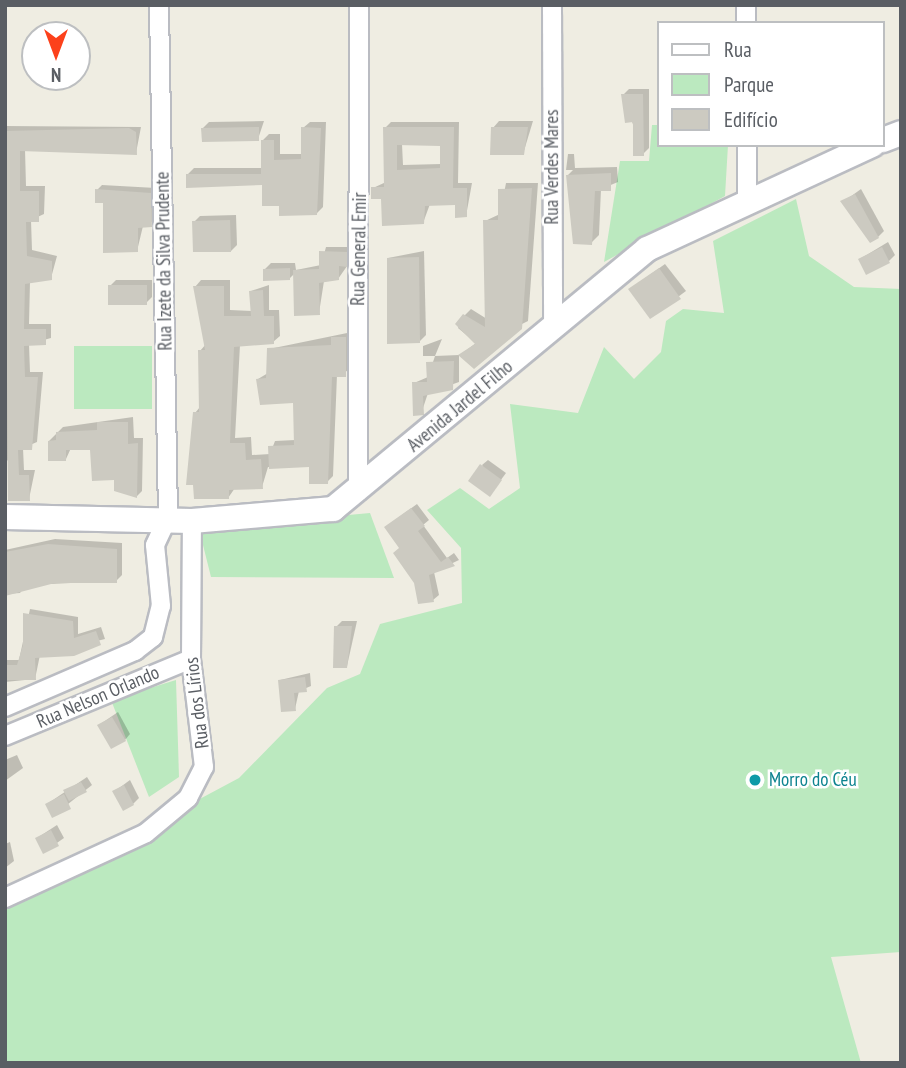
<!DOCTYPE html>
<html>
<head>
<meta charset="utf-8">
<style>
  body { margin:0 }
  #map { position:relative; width:906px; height:1068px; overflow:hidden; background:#efede2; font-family:"PT Sans Narrow",sans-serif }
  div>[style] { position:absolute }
  .green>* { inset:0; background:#bbe9bf }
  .shadow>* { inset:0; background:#0003 }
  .building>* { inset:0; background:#cccac1 }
  .roads { filter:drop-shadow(2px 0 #babcc2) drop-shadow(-2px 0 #babcc2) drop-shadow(0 2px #babcc2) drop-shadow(0 -2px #babcc2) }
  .street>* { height:18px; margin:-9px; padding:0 9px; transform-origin:9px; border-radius:9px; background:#fff }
  .secondary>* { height:24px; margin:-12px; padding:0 12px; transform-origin:12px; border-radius:12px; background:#fff }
  .dots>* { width:19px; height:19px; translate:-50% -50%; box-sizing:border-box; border:4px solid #fff; border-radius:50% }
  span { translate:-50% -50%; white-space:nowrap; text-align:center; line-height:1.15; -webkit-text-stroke:5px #fff; paint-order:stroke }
  .street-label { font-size:19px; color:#5a5e64 }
  .culture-label { font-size:19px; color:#0d838f }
  .left { translate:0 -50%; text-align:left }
  .frame { position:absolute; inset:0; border:7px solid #5a5e64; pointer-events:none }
  .legend { position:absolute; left:657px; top:21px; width:228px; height:126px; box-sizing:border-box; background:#fff; border:2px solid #bdbfc1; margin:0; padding:9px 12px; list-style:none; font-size:21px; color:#5a5e64 }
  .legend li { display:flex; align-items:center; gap:14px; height:35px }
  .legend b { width:35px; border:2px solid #bdbfc1 }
  .north { position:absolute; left:21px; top:21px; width:70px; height:70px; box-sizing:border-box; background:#fff; border:2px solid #bdbfc1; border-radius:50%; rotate:180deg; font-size:19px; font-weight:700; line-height:28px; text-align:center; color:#5a5e64 }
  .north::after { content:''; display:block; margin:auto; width:24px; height:32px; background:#fc411b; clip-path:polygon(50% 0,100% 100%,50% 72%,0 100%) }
</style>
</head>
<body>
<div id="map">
  <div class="green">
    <div style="clip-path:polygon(652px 125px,659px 125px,659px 145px,728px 145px,725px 196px,604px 262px,620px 161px,649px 161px)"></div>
    <div style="clip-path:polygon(796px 199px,809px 256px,854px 287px,901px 289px,901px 952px,831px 957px,861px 1063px,5px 1063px,5px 903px,239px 778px,327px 688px,360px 674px,380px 624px,462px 603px,461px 548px,427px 510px,460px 488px,489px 509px,520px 488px,510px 404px,578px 413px,604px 347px,634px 379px,661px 352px,666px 321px,683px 309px,724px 313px,713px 241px)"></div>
    <div style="clip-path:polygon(74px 346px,152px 346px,152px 409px,74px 409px)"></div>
    <div style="clip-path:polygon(370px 513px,394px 578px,211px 577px,199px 529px)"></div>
    <div style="clip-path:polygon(176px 680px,179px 777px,149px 797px,111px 700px)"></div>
  </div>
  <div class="shadow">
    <div style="clip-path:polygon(629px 89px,649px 89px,649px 148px,643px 154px,623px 95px)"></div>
    <div style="clip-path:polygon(264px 121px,258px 139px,203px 128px,209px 122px)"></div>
    <div style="clip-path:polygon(499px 121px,533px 121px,523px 154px,493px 128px)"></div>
    <div style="clip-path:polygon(310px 122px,326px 122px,323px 207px,317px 213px,280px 204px,263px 183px,188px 174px,194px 168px,263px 168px,263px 140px,269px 134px,280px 134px,280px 154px,303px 154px,303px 128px)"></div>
    <div style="clip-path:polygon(evenodd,391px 122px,459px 122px,458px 183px,472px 183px,466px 216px,456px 203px,430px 204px,423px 223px,373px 188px,386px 182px,385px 128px,391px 122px,402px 144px,442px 144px,441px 164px,403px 165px,402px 144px)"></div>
    <div style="clip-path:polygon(5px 126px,141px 127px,136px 153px,25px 149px,26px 186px,45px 186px,44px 214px,31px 220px,32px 250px,57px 256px,51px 278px,30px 282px,29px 324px,51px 324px,51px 338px,29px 344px,30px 372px,43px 372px,37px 442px,23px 448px,24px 470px,35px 470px,29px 499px,5px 456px)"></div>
    <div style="clip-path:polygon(568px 154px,574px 154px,575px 168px,617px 167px,618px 182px,601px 189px,599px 235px,591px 243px,568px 175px,573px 170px,566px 170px)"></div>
    <div style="clip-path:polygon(506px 183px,538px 183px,528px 321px,460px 355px,476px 343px,458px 328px,465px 315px,471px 309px,487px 319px,485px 221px,500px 214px)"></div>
    <div style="clip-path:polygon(102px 185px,156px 188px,156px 220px,143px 226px,137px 251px,97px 190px)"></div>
    <div style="clip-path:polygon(861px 189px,884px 231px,878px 237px,843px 202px)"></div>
    <div style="clip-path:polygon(236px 215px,237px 245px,231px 251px,194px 222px,200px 216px)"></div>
    <div style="clip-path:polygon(888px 242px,895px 255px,889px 261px,860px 259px)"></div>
    <div style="clip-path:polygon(326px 247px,352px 247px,352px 259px,338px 279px,324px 281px,319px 313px,295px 273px,290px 278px,265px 269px,271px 263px,295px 263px,296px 270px,321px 265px)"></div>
    <div style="clip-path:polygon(424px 251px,426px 335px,420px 341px,388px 258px)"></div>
    <div style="clip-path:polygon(665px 264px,686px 291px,651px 317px,630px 289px)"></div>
    <div style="clip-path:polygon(116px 280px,152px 280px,152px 297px,146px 303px,110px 286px)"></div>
    <div style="clip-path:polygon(201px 280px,230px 280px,230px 310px,252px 311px,251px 291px,269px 285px,269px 310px,279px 310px,280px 336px,273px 342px,240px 345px,235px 438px,251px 437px,252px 455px,270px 454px,275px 441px,295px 440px,295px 402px,258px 379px,268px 373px,269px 349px,352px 332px,352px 369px,337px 375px,333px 476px,327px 482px,310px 465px,268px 467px,262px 487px,235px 488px,228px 498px,195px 413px,200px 407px,200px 351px,206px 344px,195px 287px)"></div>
    <div style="clip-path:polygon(442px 339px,435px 356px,459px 355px,459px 382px,428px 393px,421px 414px,414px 383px,428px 377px,435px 356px,423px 356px,423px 346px)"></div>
    <div style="clip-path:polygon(133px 417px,134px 438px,143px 438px,142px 491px,137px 496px,92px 448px,71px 448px,66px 459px,49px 441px,63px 427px)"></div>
    <div style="clip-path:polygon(488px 460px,506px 473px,495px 488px,482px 465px)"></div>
    <div style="clip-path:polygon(417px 504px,429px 520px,423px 525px,447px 558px,454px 553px,459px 560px,434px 572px,439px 595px,433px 600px,416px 583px,391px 523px)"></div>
    <div style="clip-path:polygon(55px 539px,122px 543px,122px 575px,116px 581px,26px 585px,20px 593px,5px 594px,5px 550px)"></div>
    <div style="clip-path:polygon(30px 609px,78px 617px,78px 634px,101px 627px,105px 639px,40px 655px,35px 679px,5px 682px,5px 660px,19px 660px)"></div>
    <div style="clip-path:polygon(342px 621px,357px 621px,347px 666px,336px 627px)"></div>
    <div style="clip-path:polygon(310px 673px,311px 686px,299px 691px,295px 709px,280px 680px)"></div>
    <div style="clip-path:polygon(118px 712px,130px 734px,125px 740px,99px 725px)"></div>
    <div style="clip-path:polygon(17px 755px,23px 768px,5px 781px,5px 760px)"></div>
    <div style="clip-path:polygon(87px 777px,92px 785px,53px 816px,47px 804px)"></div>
    <div style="clip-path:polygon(130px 780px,139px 798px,133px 804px,115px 791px)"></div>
    <div style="clip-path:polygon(57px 825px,64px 838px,44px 852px,37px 838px)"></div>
    <div style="clip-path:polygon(10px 842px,14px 861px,5px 868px,5px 844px)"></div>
  </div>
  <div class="building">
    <div style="clip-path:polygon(621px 94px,643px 94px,644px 156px,633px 156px,633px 122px,625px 123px)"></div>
    <div style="clip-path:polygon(259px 127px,259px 141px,202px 142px,201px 128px)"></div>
    <div style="clip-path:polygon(301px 127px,321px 128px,317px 215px,279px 216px,279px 206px,262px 206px,262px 185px,186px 188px,186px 174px,261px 174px,261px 140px,274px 140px,274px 160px,301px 159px)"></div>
    <div style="clip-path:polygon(evenodd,383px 127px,454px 127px,453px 188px,467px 188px,467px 217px,455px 218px,455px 205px,425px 206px,424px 224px,382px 226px,381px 199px,371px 199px,371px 187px,384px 187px,383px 127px,397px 145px,440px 146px,440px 168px,397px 170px,397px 145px)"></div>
    <div style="clip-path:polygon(491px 127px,528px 127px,524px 155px,490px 155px)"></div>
    <div style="clip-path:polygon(129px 128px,136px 132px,137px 155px,20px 151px,20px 191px,39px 191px,39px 222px,26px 222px,27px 256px,52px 261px,52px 280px,25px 284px,24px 329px,46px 329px,46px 345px,24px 346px,25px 377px,38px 377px,32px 450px,18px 450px,19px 475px,29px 475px,30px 501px,8px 501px,5px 131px)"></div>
    <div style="clip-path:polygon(611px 173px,611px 191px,595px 191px,592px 245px,573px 244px,566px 175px)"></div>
    <div style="clip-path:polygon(532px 188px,522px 329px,474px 369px,458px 355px,475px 344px,455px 324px,463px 314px,485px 327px,483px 220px,498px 220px,498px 189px)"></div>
    <div style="clip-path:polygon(95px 189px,151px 193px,152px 227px,138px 228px,138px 252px,103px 253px,103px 203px,95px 203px)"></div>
    <div style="clip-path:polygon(855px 194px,879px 238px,870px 243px,840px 201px)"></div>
    <div style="clip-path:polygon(230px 220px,231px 252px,193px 252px,192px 221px)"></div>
    <div style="clip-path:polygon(882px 247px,890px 263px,866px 275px,858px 259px)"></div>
    <div style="clip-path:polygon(319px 251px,347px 252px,347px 267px,339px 266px,339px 280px,319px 283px,320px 315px,294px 316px,293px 270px,319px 269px)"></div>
    <div style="clip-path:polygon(419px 257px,420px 343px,387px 344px,387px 258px)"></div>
    <div style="clip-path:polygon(290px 268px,290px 280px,263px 281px,263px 269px)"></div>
    <div style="clip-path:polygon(659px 268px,681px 299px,650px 319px,628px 289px)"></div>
    <div style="clip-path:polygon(108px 285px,147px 285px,147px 305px,108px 305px)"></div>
    <div style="clip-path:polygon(193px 286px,224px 286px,224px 316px,251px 316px,249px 291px,263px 290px,264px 316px,274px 316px,274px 344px,234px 347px,230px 443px,245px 443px,246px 460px,261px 459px,263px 489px,229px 490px,229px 499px,194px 499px,193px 485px,186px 485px,193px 412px,199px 412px,198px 350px,205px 350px)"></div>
    <div style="clip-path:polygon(331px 337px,346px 337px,346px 377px,332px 377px,328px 484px,309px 484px,309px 467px,269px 469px,268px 446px,294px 445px,293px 403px,260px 405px,256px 379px,266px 378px,267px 348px,331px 345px)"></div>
    <div style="clip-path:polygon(454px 361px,453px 390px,423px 396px,424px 415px,413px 416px,412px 382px,427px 382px,426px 362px)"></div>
    <div style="clip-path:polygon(97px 422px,128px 422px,128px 444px,138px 443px,137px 498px,114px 491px,114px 480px,92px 481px,90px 450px,66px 450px,66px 461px,48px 461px,48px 441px,56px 440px,56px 432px,97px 430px)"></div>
    <div style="clip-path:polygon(480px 464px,502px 480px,490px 497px,468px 481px)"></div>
    <div style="clip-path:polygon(411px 508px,425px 526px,418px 531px,441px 562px,448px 557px,455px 566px,429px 575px,434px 602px,418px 604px,414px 583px,393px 553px,399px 548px,384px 527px)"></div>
    <div style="clip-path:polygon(48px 544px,117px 549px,117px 583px,55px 583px,5px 596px,5px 552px)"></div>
    <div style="clip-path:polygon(23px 613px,73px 621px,74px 638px,96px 631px,101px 645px,74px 656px,35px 658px,36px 680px,5px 680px,5px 665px,17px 665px,23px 645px)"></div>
    <div style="clip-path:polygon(334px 626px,352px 626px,347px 668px,333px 668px)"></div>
    <div style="clip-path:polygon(305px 677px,307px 692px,294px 693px,296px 711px,281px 712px,278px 680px)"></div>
    <div style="clip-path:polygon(112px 717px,126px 741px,111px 749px,97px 725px)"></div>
    <div style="clip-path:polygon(81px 782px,87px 792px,69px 801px,63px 790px)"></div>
    <div style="clip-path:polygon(124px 785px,134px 805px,123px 811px,112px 791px)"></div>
    <div style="clip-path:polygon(64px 794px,71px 809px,52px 818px,45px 804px)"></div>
    <div style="clip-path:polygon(51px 830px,59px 846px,43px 854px,35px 838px)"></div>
  </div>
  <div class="roads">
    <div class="street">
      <div style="left:552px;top:5px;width:323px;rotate:89.8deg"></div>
      <div style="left:746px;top:5px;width:18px;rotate:90deg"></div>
      <div style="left:747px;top:145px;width:56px;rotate:90deg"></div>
      <div style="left:358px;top:492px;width:487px;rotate:-89.9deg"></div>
      <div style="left:5px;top:707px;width:142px;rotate:-23.3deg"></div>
      <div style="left:135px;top:651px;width:23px;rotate:-38deg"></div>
      <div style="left:153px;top:637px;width:32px;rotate:-76deg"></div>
      <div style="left:161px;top:606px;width:61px;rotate:-95.6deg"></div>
      <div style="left:155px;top:545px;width:31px;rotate:-65deg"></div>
      <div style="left:168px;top:517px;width:512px;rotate:-91.01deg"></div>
      <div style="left:5px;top:736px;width:201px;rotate:-22.5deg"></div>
      <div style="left:5px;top:898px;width:155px;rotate:-24.7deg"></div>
      <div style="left:146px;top:833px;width:55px;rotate:-39.8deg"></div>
      <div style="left:188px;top:798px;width:35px;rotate:-63deg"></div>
      <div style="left:204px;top:767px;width:109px;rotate:-96.9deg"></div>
      <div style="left:191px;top:659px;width:138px;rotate:-89.6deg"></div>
    </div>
    <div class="secondary">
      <div style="left:883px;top:140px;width:19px;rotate:-21deg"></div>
      <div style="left:5px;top:517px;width:187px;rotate:1.2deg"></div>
      <div style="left:192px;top:521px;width:142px;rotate:-4.9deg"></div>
      <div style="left:333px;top:509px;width:408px;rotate:-39.6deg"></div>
      <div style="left:647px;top:249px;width:248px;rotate:-24.8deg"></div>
    </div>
  </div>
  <div class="dots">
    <div style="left:755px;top:780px;background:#0f9aa8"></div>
  </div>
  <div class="street-label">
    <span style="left:552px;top:167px;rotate:-90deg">Rua Verdes Mares</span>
    <span style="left:359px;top:249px;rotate:-89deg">Rua General Emir</span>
    <span style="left:164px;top:261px;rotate:-91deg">Rua Izete da Silva Prudente</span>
    <span style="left:460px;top:406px;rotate:-40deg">Avenida Jardel Filho</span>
    <span style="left:98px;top:697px;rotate:-23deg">Rua Nelson Orlando</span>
    <span style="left:197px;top:703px;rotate:-97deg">Rua dos Lírios</span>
  </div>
  <div class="culture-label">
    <span class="left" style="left:769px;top:780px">Morro do Céu</span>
  </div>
  <div class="frame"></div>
  <ul class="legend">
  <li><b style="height:9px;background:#fff"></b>Rua</li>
  <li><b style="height:19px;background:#bbe9bf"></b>Parque</li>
  <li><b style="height:19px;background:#cccac1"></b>Edifício</li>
  </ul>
  <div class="north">N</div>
</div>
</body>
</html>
